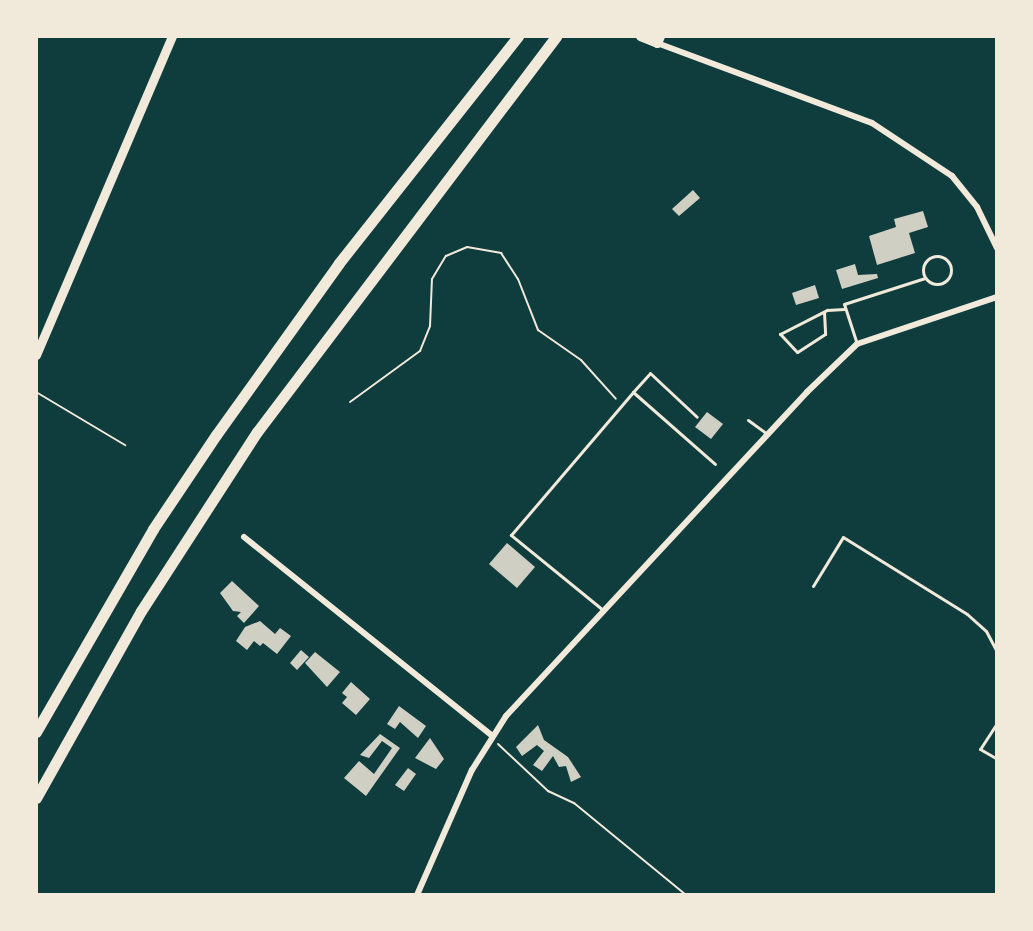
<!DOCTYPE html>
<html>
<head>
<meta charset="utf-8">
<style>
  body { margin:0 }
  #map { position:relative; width:1033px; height:931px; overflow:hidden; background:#0f3d3e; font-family:Spectral,serif }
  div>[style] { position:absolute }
  .building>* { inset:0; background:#cfcfc3 }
  .path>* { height:2px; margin:-1px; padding:0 1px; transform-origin:1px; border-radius:1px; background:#f1e9da }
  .service>* { height:3px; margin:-1.5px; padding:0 1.5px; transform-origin:1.5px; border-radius:1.5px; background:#f1e9da }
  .service>.ring { margin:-1.5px; padding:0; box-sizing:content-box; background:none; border:3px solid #f1e9da; border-radius:50% }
  .minor>* { height:6px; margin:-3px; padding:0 3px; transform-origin:3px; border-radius:3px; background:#f1e9da }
  .secondary>* { height:9px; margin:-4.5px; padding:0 4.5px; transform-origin:4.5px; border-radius:4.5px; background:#f1e9da }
  .motorway>* { height:11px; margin:-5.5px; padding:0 5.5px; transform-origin:5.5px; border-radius:5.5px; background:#f1e9da }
  span { translate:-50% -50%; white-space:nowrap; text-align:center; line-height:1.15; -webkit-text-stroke:7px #f1e9da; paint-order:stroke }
  .frame { position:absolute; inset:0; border:38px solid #f1e9da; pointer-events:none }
</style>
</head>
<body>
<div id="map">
  <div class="building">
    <div style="clip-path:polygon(693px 190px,700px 198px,679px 216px,672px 209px)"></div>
    <div style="clip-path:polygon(923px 211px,928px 227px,909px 233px,915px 253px,877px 265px,869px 236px,896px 227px,894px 219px)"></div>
    <div style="clip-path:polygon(855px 264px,858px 275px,877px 274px,878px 278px,842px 289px,836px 270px)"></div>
    <div style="clip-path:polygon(815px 285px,819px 298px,796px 305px,792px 293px)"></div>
    <div style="clip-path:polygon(707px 412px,723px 424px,711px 439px,695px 427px)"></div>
    <div style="clip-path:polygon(507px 543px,535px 567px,517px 588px,489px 564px)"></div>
    <div style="clip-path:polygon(232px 581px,259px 606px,244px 623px,237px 616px,241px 612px,233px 611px,220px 593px)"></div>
    <div style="clip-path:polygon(260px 621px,275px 634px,280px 628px,291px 636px,277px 654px,263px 643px,260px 646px,254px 641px,247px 650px,236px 641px,245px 627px)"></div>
    <div style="clip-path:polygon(301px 650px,309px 657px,297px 670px,290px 663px)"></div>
    <div style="clip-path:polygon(315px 652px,340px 672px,327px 687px,305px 663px)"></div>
    <div style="clip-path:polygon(351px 682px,370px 699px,356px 715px,342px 703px,347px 697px,342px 693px)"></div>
    <div style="clip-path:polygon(399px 706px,426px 726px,418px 738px,400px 722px,395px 729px,387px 724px)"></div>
    <div style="clip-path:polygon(538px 725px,544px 740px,568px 757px,581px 777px,571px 782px,566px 766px,559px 767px,553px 756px,542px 771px,533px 765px,544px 751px,537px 745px,522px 756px,516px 747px)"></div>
    <div style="clip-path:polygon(380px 734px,400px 748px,366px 796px,344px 778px,359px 761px,374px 774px,392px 748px,382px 741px,369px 758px,360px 755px)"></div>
    <div style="clip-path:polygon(430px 738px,444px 759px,436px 769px,415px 758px)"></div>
    <div style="clip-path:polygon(408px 768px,416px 774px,404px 791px,395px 785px)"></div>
  </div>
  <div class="path">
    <div style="left:36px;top:392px;width:104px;rotate:30.8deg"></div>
    <div style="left:350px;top:402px;width:87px;rotate:-36.1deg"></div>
    <div style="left:420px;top:351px;width:27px;rotate:-68deg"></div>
    <div style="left:430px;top:326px;width:47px;rotate:-87.6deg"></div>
    <div style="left:432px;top:279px;width:27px;rotate:-59deg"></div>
    <div style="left:446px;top:256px;width:23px;rotate:-23deg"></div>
    <div style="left:467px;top:247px;width:35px;rotate:10deg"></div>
    <div style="left:501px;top:253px;width:31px;rotate:57deg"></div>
    <div style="left:518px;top:279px;width:55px;rotate:68.6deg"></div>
    <div style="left:538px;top:330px;width:52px;rotate:34.9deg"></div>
    <div style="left:581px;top:360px;width:52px;rotate:48.1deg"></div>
    <div style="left:498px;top:744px;width:69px;rotate:43.2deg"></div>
    <div style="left:548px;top:791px;width:29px;rotate:25deg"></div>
    <div style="left:574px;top:803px;width:145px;rotate:39.4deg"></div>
  </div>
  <div class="service">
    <div class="ring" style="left:923px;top:256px;width:25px;height:25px"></div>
    <div style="left:824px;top:312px;width:22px;rotate:87deg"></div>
    <div style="left:825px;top:334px;width:33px;rotate:147deg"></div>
    <div style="left:797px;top:352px;width:25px;rotate:-133deg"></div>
    <div style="left:780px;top:334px;width:53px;rotate:-27.1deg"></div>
    <div style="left:827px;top:310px;width:17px;rotate:-3deg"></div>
    <div style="left:857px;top:344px;width:42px;rotate:-108deg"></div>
    <div style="left:844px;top:304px;width:85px;rotate:-17.8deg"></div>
    <div style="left:633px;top:392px;width:25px;rotate:-48deg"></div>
    <div style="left:650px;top:373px;width:64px;rotate:43.1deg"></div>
    <div style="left:748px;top:420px;width:24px;rotate:36deg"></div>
    <div style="left:813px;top:586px;width:57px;rotate:-58.5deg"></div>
    <div style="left:843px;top:537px;width:146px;rotate:31.8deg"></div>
    <div style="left:967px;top:614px;width:25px;rotate:42deg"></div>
    <div style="left:986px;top:631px;width:24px;rotate:62deg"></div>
    <div style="left:603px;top:610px;width:119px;rotate:-140.8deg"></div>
    <div style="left:511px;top:535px;width:188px;rotate:-49.5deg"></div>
    <div style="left:633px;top:392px;width:109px;rotate:41.3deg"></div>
    <div style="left:997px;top:723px;width:31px;rotate:123deg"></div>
    <div style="left:980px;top:749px;width:20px;rotate:30deg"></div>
  </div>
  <div class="minor">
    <div style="left:657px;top:43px;width:229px;rotate:20.4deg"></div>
    <div style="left:872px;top:123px;width:96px;rotate:33.5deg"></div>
    <div style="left:952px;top:176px;width:40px;rotate:51deg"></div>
    <div style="left:977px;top:207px;width:46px;rotate:64deg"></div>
    <div style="left:244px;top:537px;width:317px;rotate:38.7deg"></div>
    <div style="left:417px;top:895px;width:137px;rotate:-66.3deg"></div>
    <div style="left:472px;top:770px;width:64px;rotate:-57.8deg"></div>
    <div style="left:506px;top:716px;width:442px;rotate:-47.1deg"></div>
    <div style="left:807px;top:392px;width:69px;rotate:-43.8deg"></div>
    <div style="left:857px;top:344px;width:148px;rotate:-18.6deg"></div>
  </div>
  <div class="secondary">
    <div style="left:640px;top:36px;width:18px;rotate:22deg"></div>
    <div style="left:657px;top:43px;width:8px;rotate:-67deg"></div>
    <div style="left:36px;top:355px;width:347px;rotate:-66.9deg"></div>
  </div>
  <div class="motorway">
    <div style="left:36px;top:732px;width:234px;rotate:-60deg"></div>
    <div style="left:153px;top:529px;width:113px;rotate:-56.2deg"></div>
    <div style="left:216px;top:435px;width:211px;rotate:-54.4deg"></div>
    <div style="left:339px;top:263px;width:289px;rotate:-51.7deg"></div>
    <div style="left:36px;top:798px;width:214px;rotate:-60.7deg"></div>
    <div style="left:141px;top:611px;width:213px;rotate:-57.1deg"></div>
    <div style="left:257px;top:432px;width:496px;rotate:-52.9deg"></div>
  </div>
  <div class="frame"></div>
</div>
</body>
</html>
